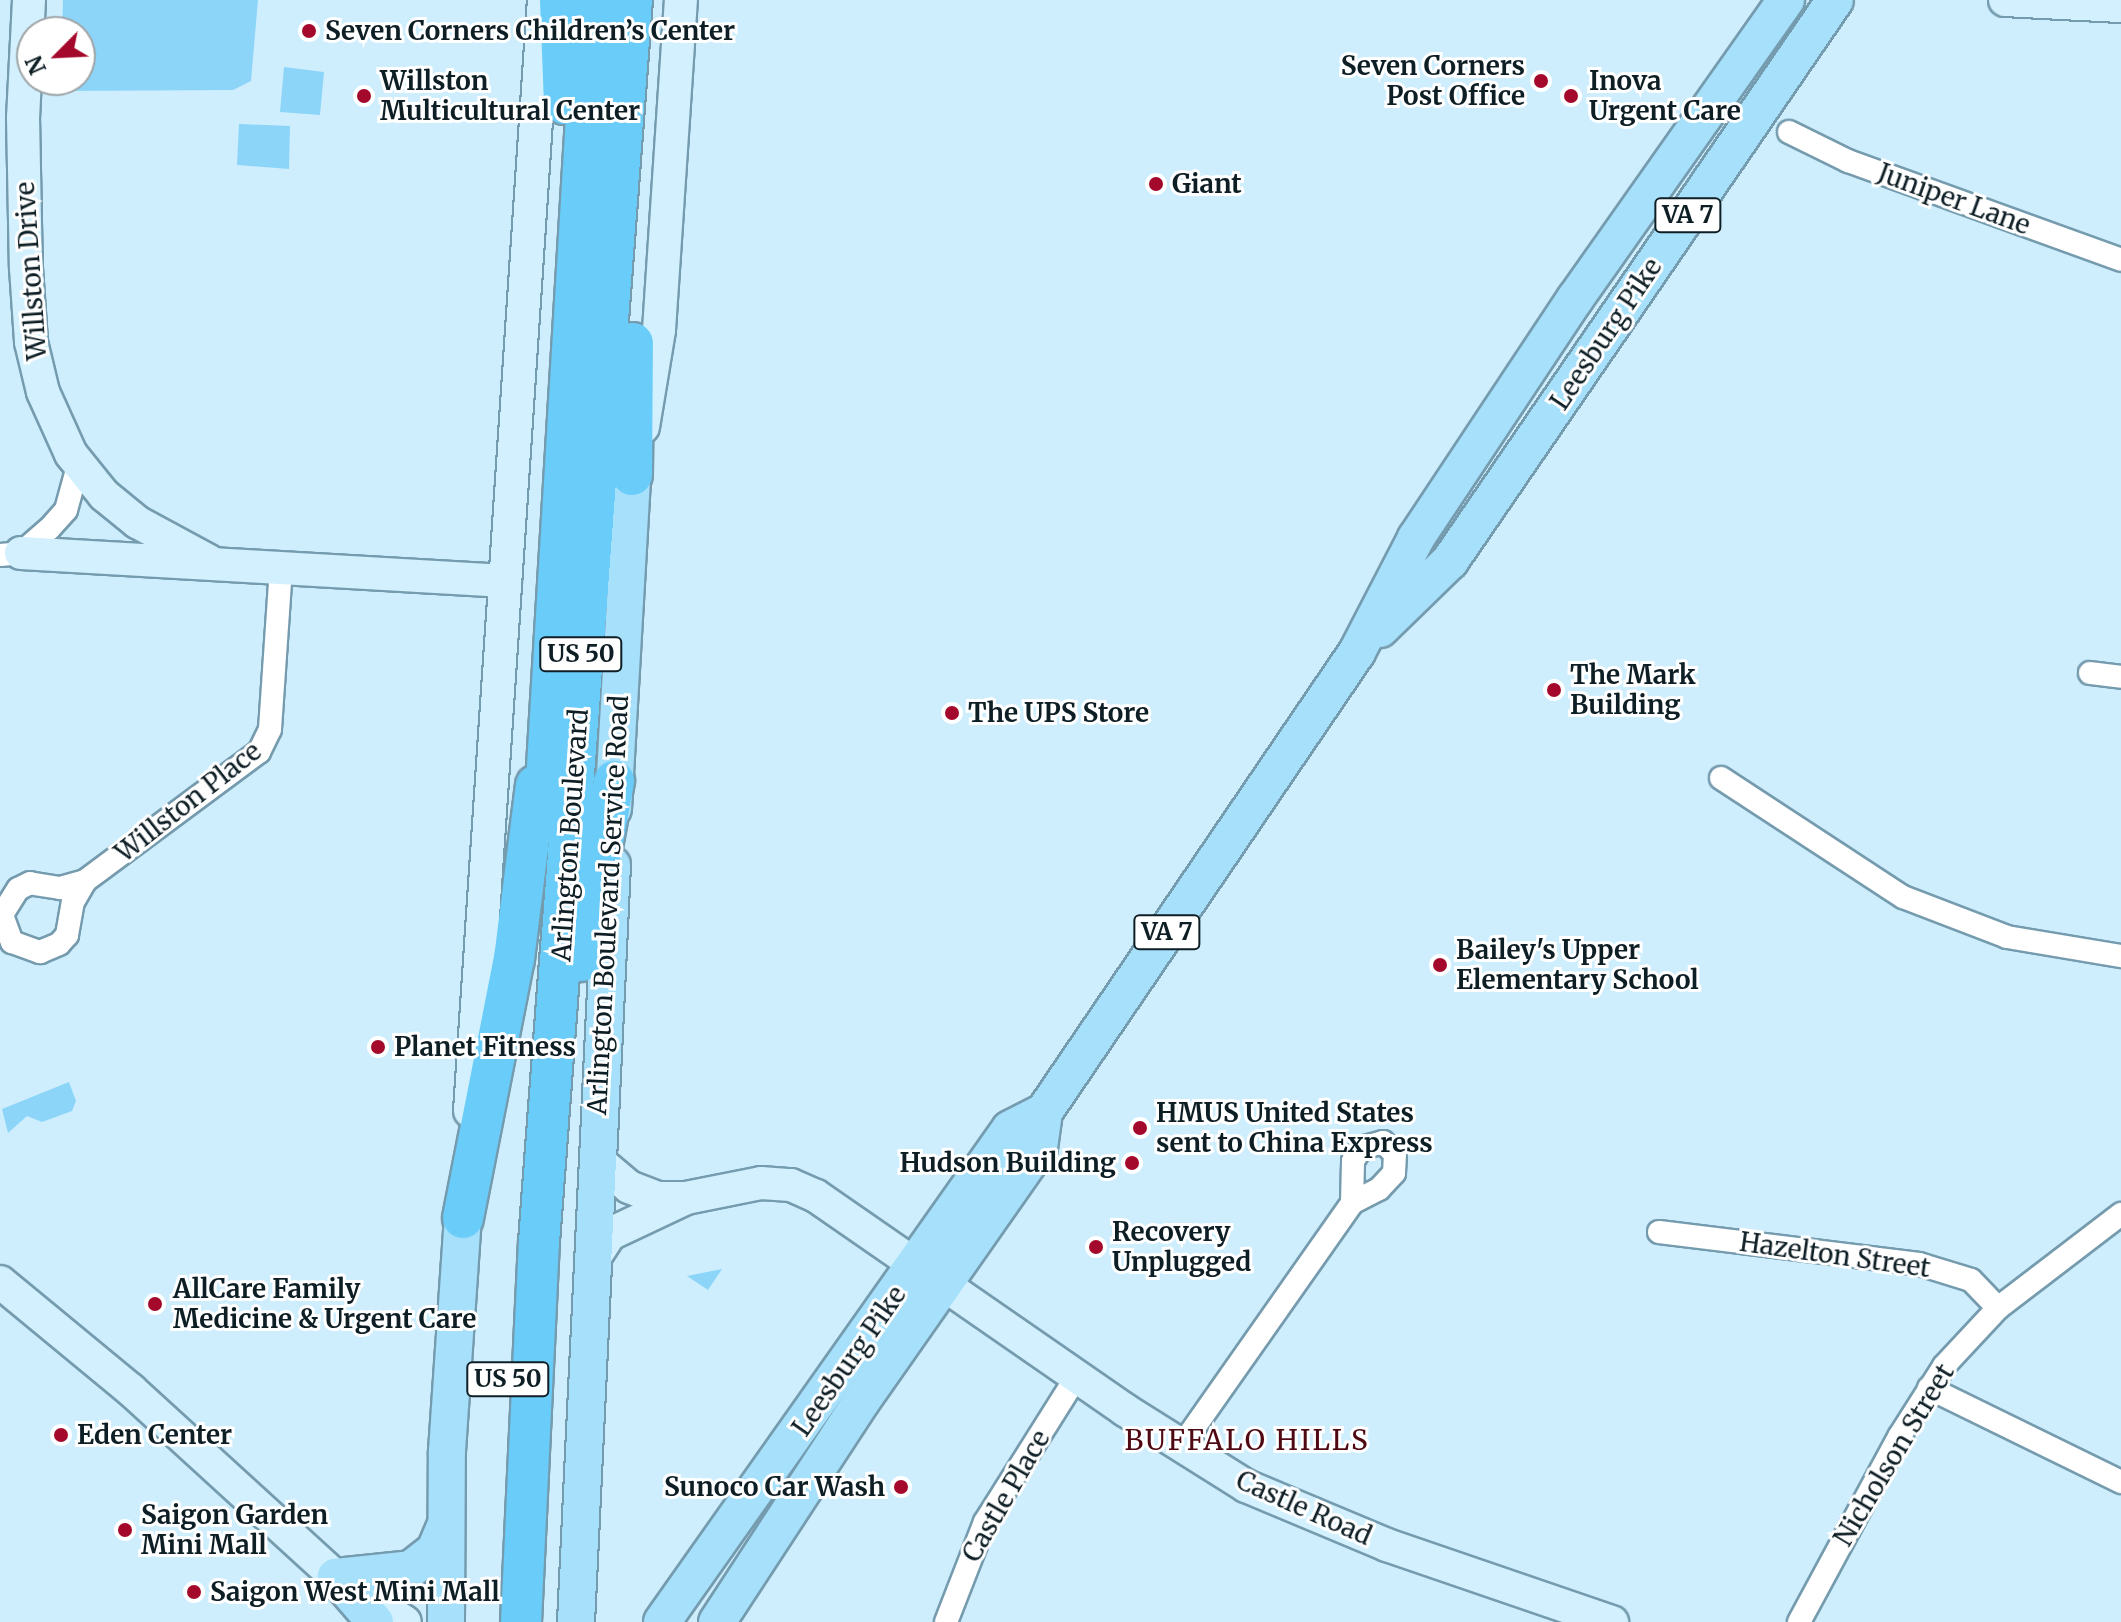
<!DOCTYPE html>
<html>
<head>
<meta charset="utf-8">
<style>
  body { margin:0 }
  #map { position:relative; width:2121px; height:1622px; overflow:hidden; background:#ceeefe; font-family:Merriweather,serif }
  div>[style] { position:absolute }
  .green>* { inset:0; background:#8cd5f8 }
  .roads { filter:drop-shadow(2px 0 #759bae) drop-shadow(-2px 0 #759bae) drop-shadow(0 2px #759bae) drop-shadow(0 -2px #759bae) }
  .street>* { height:22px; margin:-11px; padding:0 11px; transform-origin:11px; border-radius:11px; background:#fff }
  .secondary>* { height:32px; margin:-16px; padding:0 16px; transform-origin:16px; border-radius:16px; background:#d2f0fd }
  .primary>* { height:36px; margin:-18px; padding:0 18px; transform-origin:18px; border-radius:18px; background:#a6e0fb }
  .highway>* { height:40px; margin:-20px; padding:0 20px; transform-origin:20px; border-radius:20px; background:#6accf9 }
  .dots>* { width:22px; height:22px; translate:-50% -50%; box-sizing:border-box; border:4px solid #fff; border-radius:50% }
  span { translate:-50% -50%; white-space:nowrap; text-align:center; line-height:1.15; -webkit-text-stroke:6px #fff; paint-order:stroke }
  .shield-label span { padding:2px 6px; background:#fff; border:2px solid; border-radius:6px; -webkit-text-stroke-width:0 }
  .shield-label { font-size:24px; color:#0e1e25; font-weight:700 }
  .poi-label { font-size:26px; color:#0e1e25; font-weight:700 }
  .left { translate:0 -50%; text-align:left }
  .right { translate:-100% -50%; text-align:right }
  .street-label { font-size:26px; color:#0e1e25 }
  .neighbourhood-label { font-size:28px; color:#4f0913; letter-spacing:2px }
  .north { position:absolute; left:16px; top:16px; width:80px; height:80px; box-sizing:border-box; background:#fff; border:2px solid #9fa5a8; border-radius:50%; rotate:246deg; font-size:22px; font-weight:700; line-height:32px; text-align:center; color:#0e1e25 }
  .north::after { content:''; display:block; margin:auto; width:28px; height:36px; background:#a4082a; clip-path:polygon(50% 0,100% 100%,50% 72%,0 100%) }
</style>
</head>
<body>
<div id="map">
  <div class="green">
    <div style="clip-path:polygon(63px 0,258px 0,251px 81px,233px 90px,59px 91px,60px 80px,80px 80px,80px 32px,62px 32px)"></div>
    <div style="clip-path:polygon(284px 67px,324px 72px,320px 115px,280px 112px)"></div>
    <div style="clip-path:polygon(239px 124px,290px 126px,289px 169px,237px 165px)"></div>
    <div style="clip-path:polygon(69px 1082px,76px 1101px,72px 1111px,42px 1122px,27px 1116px,8px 1133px,2px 1109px)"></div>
    <div style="clip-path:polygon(722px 1269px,708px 1290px,687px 1276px)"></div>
  </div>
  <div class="roads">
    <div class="street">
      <div style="left:1789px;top:132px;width:66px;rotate:26.2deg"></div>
      <div style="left:1848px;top:161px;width:290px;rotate:19.9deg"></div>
      <div style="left:0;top:555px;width:21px;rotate:-5deg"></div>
      <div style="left:21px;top:553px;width:37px;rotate:-41deg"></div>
      <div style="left:49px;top:529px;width:25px;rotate:-48deg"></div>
      <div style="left:66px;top:510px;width:46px;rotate:-74.7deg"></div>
      <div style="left:2090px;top:673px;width:31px;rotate:7deg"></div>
      <div style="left:1721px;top:778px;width:217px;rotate:33.2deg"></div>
      <div style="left:1903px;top:897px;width:111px;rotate:21deg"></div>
      <div style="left:2007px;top:937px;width:116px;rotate:9.5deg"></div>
      <div style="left:85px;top:881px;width:26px;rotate:164deg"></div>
      <div style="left:60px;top:888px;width:30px;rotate:-171deg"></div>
      <div style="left:30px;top:883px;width:13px;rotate:153deg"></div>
      <div style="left:18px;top:889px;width:31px;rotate:122deg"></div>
      <div style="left:2px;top:915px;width:29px;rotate:70deg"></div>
      <div style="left:12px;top:942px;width:30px;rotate:20deg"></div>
      <div style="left:40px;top:952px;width:21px;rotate:-23deg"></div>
      <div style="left:59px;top:944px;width:12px;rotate:-48deg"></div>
      <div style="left:67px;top:935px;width:34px;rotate:-80deg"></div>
      <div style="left:73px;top:902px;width:24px;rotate:-60deg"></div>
      <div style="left:85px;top:881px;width:217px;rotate:-36.6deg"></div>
      <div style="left:259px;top:752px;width:25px;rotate:-64deg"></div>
      <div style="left:270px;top:729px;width:163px;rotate:-86.1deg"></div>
      <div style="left:1383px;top:1142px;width:17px;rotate:45deg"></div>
      <div style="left:1395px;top:1154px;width:19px;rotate:93deg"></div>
      <div style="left:1394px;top:1173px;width:22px;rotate:133deg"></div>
      <div style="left:1379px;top:1189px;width:30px;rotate:153deg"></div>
      <div style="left:1352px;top:1203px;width:42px;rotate:-88.6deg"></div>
      <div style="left:1353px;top:1161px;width:15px;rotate:-58deg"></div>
      <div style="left:1361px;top:1148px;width:23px;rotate:-15deg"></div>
      <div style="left:1659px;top:1232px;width:262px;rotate:7deg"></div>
      <div style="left:1919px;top:1264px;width:54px;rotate:17.1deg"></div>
      <div style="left:1971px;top:1280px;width:39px;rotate:46deg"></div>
      <div style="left:1929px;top:1388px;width:214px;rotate:26.1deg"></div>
      <div style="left:1182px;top:1445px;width:296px;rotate:-54.9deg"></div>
      <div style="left:946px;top:1622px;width:107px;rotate:-68.7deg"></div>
      <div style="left:985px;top:1522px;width:173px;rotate:-57.8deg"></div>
      <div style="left:1799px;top:1622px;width:210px;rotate:-61.6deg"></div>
      <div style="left:1899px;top:1437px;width:84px;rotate:-57.6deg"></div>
      <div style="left:1944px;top:1366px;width:79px;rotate:-47deg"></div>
      <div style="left:1998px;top:1308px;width:155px;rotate:-37.4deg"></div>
    </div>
    <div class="secondary">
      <div style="left:29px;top:0;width:117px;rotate:92.9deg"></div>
      <div style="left:23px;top:117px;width:151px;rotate:88.9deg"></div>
      <div style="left:26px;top:268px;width:74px;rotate:86.1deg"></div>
      <div style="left:31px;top:342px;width:51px;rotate:76.5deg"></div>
      <div style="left:43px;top:392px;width:68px;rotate:65.7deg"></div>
      <div style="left:71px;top:454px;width:53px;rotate:51.2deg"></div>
      <div style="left:104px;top:495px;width:43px;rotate:39.3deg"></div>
      <div style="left:137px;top:522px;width:82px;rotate:28.4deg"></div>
      <div style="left:2005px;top:0;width:116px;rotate:3deg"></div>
      <div style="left:643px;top:427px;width:98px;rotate:-80.6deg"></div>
      <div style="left:659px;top:330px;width:331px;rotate:-86.2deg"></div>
      <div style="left:21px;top:553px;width:485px;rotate:3.3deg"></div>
      <div style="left:470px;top:1111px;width:1113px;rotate:-86.19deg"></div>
      <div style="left:596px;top:1159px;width:43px;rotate:40.3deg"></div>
      <div style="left:629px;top:1187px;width:30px;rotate:21deg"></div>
      <div style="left:657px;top:1198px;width:29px"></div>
      <div style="left:686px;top:1198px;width:76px;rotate:-11.3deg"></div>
      <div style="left:761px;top:1183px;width:30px;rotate:4deg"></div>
      <div style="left:791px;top:1185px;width:27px;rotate:24deg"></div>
      <div style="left:816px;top:1196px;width:376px;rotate:34.7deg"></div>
      <div style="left:1125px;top:1410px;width:143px;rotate:32.1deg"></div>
      <div style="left:1246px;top:1486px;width:153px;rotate:22.7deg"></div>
      <div style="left:1387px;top:1545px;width:238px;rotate:18.9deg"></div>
      <div style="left:591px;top:1263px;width:35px;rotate:-57deg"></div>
      <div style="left:610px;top:1234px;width:82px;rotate:-25.3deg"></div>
      <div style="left:0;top:1282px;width:170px;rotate:39.5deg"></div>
      <div style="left:131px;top:1390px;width:277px;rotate:42.4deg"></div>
      <div style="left:336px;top:1577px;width:82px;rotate:33.1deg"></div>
    </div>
    <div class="primary">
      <div style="left:1380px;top:629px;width:98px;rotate:-44.2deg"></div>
      <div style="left:1450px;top:561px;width:680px;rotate:-55.54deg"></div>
      <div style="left:613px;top:809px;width:335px;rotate:-86.7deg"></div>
      <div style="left:375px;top:1622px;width:60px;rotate:-130.9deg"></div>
      <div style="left:336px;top:1577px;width:75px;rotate:-6.1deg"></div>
      <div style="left:411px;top:1569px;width:31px;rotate:-38deg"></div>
      <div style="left:435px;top:1550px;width:25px;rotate:-67deg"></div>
      <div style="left:446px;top:1622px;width:171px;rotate:-89.7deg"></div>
      <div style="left:447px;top:1451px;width:234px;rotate:-86.1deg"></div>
      <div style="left:576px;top:1622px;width:758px;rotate:-87.28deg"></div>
      <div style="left:662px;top:1622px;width:603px;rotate:-54.78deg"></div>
      <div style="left:1010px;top:1129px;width:38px;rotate:-27deg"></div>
      <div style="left:717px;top:1622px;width:263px;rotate:-56.8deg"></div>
      <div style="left:861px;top:1402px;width:310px;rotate:-55deg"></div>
      <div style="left:1039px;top:1148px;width:36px;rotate:-82deg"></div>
      <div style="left:1044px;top:1112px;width:556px;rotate:-55.77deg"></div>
      <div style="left:1357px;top:652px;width:128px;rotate:-62.6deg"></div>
      <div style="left:1416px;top:538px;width:287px;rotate:-56.4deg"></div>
      <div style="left:1575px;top:299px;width:366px;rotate:-54.8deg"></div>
    </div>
    <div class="highway">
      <div style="left:560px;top:0;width:104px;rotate:87.8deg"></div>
      <div style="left:632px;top:475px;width:132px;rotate:-89.6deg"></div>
      <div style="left:544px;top:816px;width:817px;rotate:-86.56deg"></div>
      <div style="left:581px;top:961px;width:183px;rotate:-79.6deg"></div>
      <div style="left:463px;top:1218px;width:264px;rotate:-78.9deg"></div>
      <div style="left:514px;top:959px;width:175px;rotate:-82.8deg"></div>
      <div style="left:521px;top:1622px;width:380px;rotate:-87.3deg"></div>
      <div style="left:539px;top:1242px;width:1245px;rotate:-85.72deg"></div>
    </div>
  </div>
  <div class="dots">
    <div style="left:309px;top:31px;background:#a4082a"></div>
    <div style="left:1541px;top:81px;background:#a4082a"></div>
    <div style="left:364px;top:96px;background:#a4082a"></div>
    <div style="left:1571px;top:96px;background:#a4082a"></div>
    <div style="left:1156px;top:184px;background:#a4082a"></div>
    <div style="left:1554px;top:690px;background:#a4082a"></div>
    <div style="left:952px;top:713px;background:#a4082a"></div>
    <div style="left:1440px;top:965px;background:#a4082a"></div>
    <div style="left:378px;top:1047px;background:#a4082a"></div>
    <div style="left:1140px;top:1128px;background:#a4082a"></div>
    <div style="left:1132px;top:1163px;background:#a4082a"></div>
    <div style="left:1096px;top:1247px;background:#a4082a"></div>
    <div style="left:155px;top:1304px;background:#a4082a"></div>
    <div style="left:61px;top:1435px;background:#a4082a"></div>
    <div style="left:901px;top:1487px;background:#a4082a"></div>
    <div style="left:125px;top:1530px;background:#a4082a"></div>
    <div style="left:194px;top:1592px;background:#a4082a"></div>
  </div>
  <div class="shield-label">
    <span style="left:1688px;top:215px">VA 7</span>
    <span style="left:581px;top:654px">US 50</span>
    <span style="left:1167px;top:932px">VA 7</span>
    <span style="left:508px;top:1379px">US 50</span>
  </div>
  <div class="poi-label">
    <span class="left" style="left:325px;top:31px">Seven Corners Children’s Center</span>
    <span class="right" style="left:1525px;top:81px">Seven Corners<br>Post Office</span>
    <span class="left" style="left:380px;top:96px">Willston<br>Multicultural Center</span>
    <span class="left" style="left:1589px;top:96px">Inova<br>Urgent Care</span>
    <span class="left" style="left:1172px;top:184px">Giant</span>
    <span class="left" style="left:1570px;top:690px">The Mark<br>Building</span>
    <span class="left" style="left:968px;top:713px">The UPS Store</span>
    <span class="left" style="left:1456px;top:965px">Bailey's Upper<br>Elementary School</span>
    <span class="left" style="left:394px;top:1047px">Planet Fitness</span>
    <span class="left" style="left:1156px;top:1128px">HMUS United States<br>sent to China Express</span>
    <span class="right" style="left:1116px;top:1163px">Hudson Building</span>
    <span class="left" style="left:1112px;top:1247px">Recovery<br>Unplugged</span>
    <span class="left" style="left:173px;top:1304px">AllCare Family<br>Medicine &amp; Urgent Care</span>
    <span class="left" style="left:77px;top:1435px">Eden Center</span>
    <span class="right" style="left:885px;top:1487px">Sunoco Car Wash</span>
    <span class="left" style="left:141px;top:1530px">Saigon Garden<br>Mini Mall</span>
    <span class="left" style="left:210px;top:1592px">Saigon West Mini Mall</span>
  </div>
  <div class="street-label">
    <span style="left:1954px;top:199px;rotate:20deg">Juniper Lane</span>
    <span style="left:31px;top:271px;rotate:-94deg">Willston Drive</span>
    <span style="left:1606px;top:334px;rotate:-56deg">Leesburg Pike</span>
    <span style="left:188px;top:802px;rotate:-38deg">Willston Place</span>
    <span style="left:570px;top:835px;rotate:-86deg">Arlington Boulevard</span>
    <span style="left:608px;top:905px;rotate:-87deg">Arlington Boulevard Service Road</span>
    <span style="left:1835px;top:1255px;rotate:8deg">Hazelton Street</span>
    <span style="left:849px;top:1361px;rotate:-55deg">Leesburg Pike</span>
    <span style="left:1894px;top:1455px;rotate:-59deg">Nicholson Street</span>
    <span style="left:1006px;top:1496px;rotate:-60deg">Castle Place</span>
    <span style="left:1304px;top:1508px;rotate:24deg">Castle Road</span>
  </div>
  <div class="neighbourhood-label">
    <span style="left:1247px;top:1440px">BUFFALO HILLS</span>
  </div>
  <div class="north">N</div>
</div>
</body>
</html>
